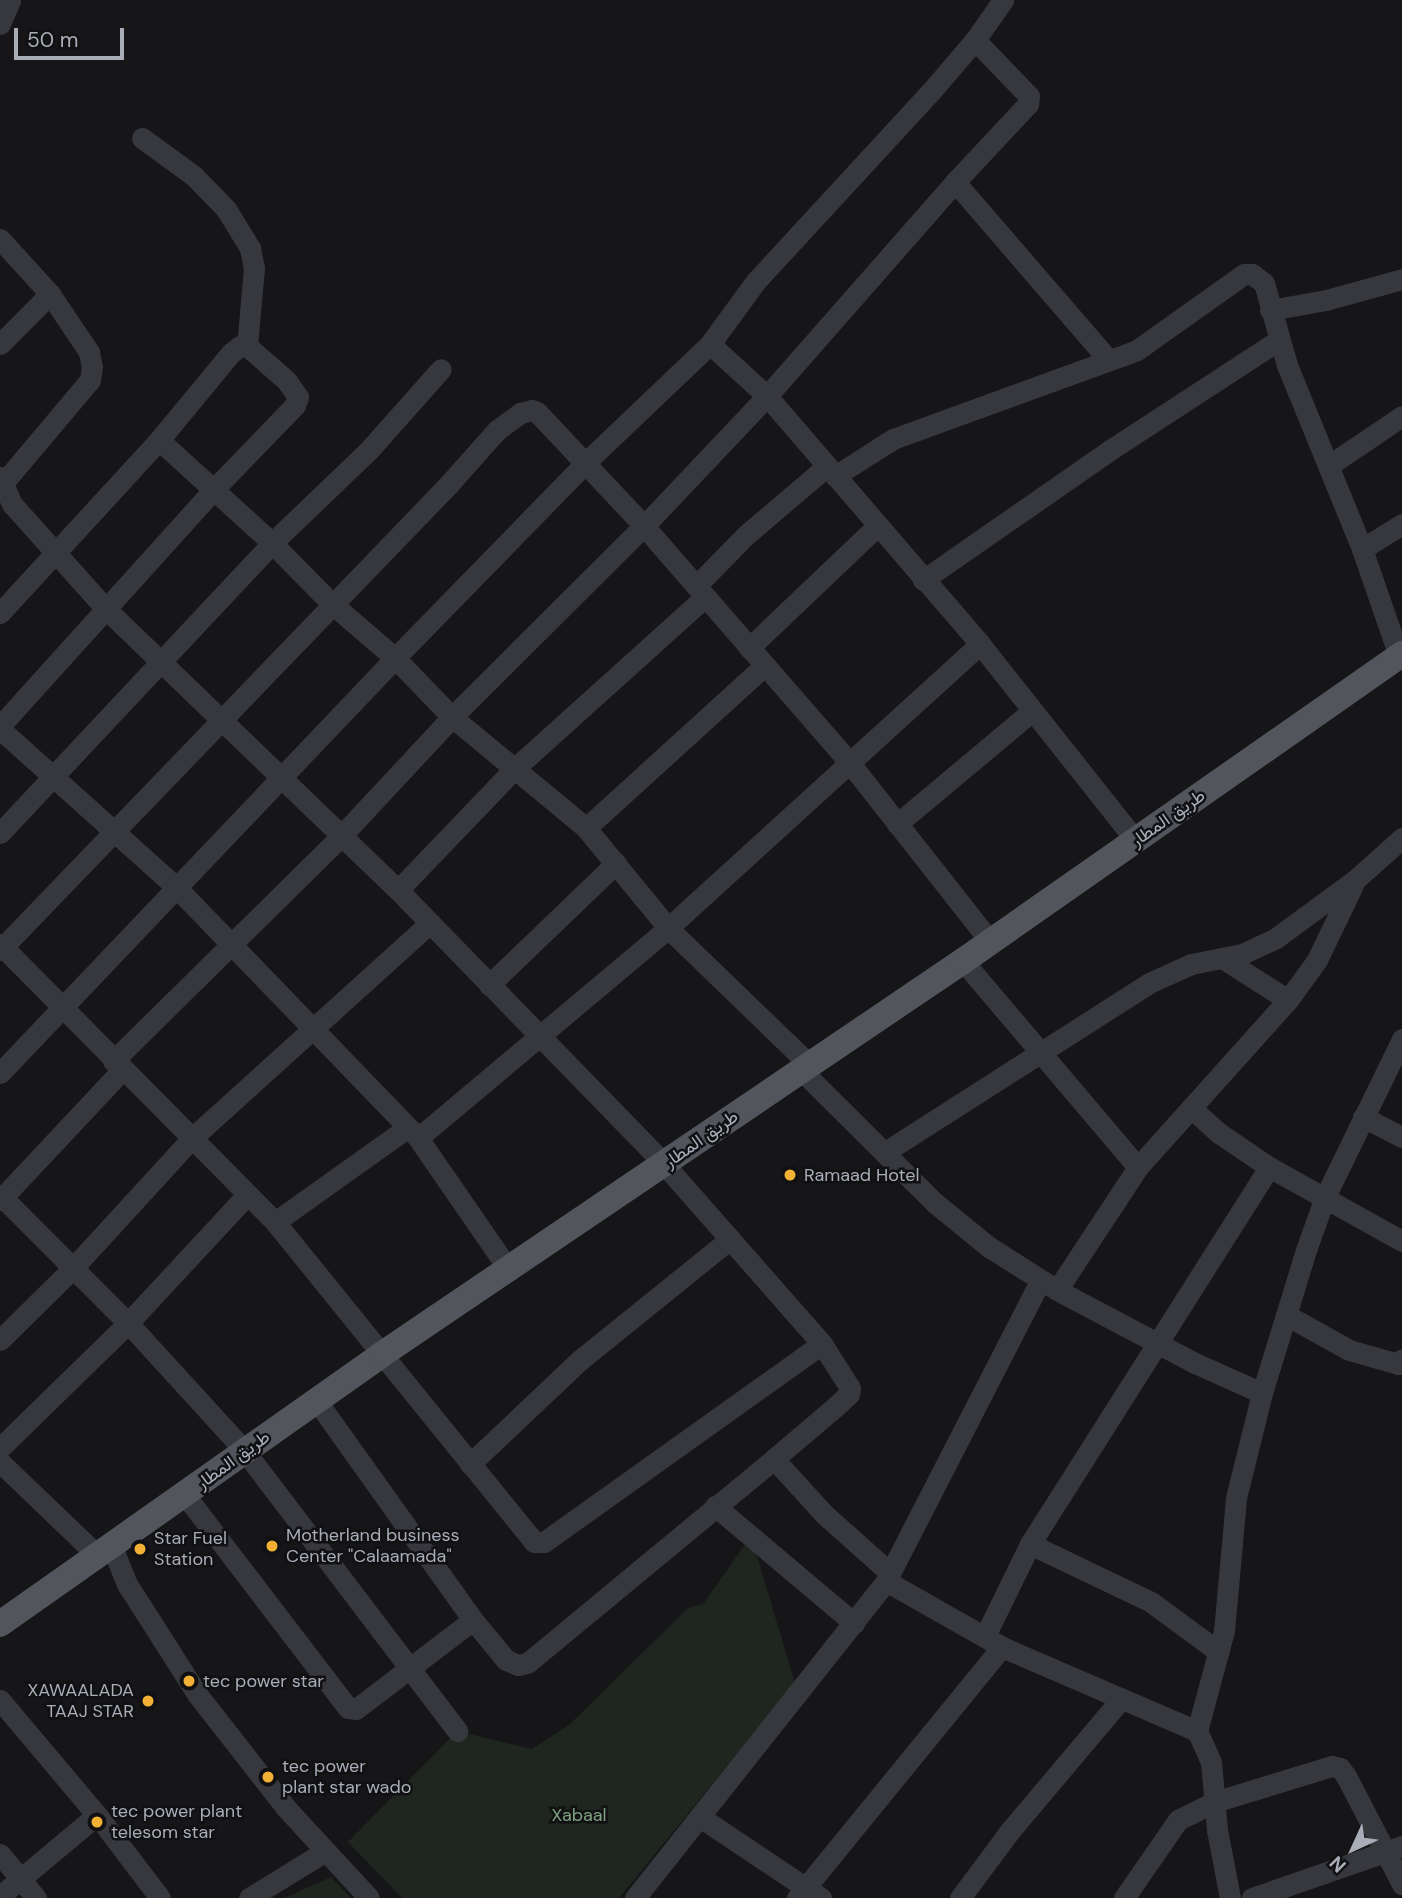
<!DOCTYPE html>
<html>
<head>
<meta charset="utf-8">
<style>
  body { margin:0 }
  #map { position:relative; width:1402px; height:1898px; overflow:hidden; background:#161618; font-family:"DM Sans",Vazirmatn,sans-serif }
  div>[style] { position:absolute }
  .green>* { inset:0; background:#1e261f }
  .minor>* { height:21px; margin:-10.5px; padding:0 10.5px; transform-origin:10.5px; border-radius:10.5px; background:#37383d }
  .major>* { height:26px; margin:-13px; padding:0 13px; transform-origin:13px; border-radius:13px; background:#53555c }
  .dots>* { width:19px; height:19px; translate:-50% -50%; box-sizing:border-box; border:4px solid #111113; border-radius:50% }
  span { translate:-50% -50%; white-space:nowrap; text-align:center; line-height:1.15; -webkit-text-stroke:5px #111113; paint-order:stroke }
  .street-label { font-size:18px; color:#a8adb8 }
  .poi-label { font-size:18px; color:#a8adb8 }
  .left { translate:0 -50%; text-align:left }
  .right { translate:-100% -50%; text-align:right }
  .park-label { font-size:18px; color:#7fa381 }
  .north { position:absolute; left:1318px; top:1814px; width:70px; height:70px; -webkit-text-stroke:5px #111113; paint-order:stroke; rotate:225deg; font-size:19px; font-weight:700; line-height:28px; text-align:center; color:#a8adb8 }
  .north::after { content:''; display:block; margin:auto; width:24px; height:32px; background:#a8adb8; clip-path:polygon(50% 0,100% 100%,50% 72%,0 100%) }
  .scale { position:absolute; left:14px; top:28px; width:110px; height:32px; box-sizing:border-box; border:4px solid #a8adb8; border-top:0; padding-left:9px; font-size:21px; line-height:24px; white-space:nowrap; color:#a8adb8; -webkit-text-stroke:5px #111113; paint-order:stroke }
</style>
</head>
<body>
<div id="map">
  <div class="green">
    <div style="clip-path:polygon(751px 1536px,795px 1683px,619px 1898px,402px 1898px,348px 1842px,457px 1731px,532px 1749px,569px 1725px,688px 1608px,703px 1604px)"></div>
    <div style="clip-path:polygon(331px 1877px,351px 1898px,284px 1898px)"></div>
  </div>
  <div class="minor">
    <div style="left:0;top:24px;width:26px;rotate:-67deg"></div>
    <div style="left:142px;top:138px;width:64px;rotate:36.2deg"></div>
    <div style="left:194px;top:176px;width:46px;rotate:45.9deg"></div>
    <div style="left:226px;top:209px;width:46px;rotate:58.4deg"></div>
    <div style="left:250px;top:248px;width:20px;rotate:79deg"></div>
    <div style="left:254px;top:268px;width:78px;rotate:95.1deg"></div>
    <div style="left:955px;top:182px;width:234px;rotate:49.2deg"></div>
    <div style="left:0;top:239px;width:74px;rotate:47.7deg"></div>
    <div style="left:50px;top:294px;width:70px;rotate:56.1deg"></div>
    <div style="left:89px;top:352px;width:15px;rotate:79deg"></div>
    <div style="left:92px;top:367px;width:13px;rotate:99deg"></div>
    <div style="left:90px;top:380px;width:140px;rotate:130.1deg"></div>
    <div style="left:1270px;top:310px;width:57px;rotate:-10.1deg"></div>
    <div style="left:1326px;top:300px;width:79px;rotate:-15.4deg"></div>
    <div style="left:0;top:344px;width:71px;rotate:-45deg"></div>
    <div style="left:710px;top:344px;width:77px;rotate:42.4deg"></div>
    <div style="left:767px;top:396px;width:327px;rotate:49.3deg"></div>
    <div style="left:980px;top:644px;width:251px;rotate:51.6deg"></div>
    <div style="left:159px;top:440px;width:153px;rotate:42.3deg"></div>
    <div style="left:272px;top:543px;width:84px;rotate:45.5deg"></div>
    <div style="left:331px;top:603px;width:84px;rotate:40.7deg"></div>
    <div style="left:395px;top:658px;width:82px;rotate:46deg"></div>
    <div style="left:452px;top:717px;width:174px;rotate:39.6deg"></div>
    <div style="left:586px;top:828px;width:129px;rotate:50.6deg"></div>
    <div style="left:668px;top:928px;width:196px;rotate:44deg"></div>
    <div style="left:1328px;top:466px;width:89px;rotate:-34deg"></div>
    <div style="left:835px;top:476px;width:69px;rotate:-32.5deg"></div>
    <div style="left:893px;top:439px;width:260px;rotate:-20deg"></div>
    <div style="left:1137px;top:350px;width:131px;rotate:-35.4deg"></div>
    <div style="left:1244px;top:274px;width:8px"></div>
    <div style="left:1252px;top:274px;width:15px;rotate:37deg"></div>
    <div style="left:1264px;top:283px;width:85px;rotate:74.3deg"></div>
    <div style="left:1287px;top:365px;width:199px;rotate:67.8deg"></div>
    <div style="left:1362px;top:549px;width:113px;rotate:70.9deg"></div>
    <div style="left:0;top:477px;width:30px;rotate:66deg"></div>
    <div style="left:12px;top:504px;width:141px;rotate:48.2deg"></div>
    <div style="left:106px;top:609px;width:405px;rotate:43.9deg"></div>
    <div style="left:398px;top:890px;width:382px;rotate:45.8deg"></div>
    <div style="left:664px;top:1164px;width:240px;rotate:48.7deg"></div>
    <div style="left:822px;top:1344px;width:52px;rotate:57.5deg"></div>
    <div style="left:850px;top:1388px;width:6px;rotate:99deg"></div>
    <div style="left:849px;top:1394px;width:19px;rotate:137deg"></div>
    <div style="left:835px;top:1407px;width:80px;rotate:139.6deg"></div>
    <div style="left:774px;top:1459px;width:320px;rotate:140.4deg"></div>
    <div style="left:527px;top:1663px;width:9px;rotate:167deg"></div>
    <div style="left:518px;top:1665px;width:13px;rotate:-157deg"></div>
    <div style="left:506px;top:1660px;width:52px;rotate:-129.5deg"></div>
    <div style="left:473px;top:1620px;width:269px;rotate:-125.5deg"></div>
    <div style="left:1362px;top:549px;width:47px;rotate:-32deg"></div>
    <div style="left:923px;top:580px;width:228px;rotate:-34.8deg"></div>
    <div style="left:1110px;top:450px;width:202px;rotate:-33.1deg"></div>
    <div style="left:696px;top:586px;width:71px;rotate:-45.6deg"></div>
    <div style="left:746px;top:535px;width:105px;rotate:-40.4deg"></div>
    <div style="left:0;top:613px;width:235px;rotate:-47.4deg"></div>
    <div style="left:159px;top:440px;width:113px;rotate:-50.4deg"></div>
    <div style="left:231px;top:353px;width:11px;rotate:-38deg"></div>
    <div style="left:240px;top:346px;width:7px"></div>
    <div style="left:749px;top:648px;width:175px;rotate:-43.6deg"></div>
    <div style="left:0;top:726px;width:319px;rotate:-47.9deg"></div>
    <div style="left:214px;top:489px;width:117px;rotate:-46deg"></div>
    <div style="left:295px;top:405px;width:9px;rotate:-69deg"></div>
    <div style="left:298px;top:397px;width:19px;rotate:-125deg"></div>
    <div style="left:287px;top:381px;width:53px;rotate:-138.8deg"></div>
    <div style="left:0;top:729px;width:235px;rotate:41.9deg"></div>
    <div style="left:175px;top:886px;width:350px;rotate:46deg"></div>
    <div style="left:418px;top:1138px;width:160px;rotate:55.4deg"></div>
    <div style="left:897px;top:824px;width:176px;rotate:-39.9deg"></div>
    <div style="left:586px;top:828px;width:241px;rotate:-42.3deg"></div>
    <div style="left:0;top:833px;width:398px;rotate:-46.8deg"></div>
    <div style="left:272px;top:543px;width:134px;rotate:-43.8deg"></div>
    <div style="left:369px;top:450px;width:108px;rotate:-48.4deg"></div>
    <div style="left:398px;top:890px;width:168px;rotate:-46.2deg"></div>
    <div style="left:514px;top:769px;width:257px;rotate:-42deg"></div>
    <div style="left:0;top:944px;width:391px;rotate:45.3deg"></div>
    <div style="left:275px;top:1222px;width:412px;rotate:51deg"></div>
    <div style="left:534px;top:1542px;width:10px"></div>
    <div style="left:544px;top:1542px;width:341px;rotate:-35.5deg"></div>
    <div style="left:0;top:950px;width:647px;rotate:-46.06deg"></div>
    <div style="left:449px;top:484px;width:72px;rotate:-48.4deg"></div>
    <div style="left:497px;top:430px;width:29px;rotate:-36deg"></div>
    <div style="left:520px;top:413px;width:12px;rotate:-14deg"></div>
    <div style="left:532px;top:410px;width:5px;rotate:22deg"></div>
    <div style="left:537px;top:412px;width:156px;rotate:46.8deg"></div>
    <div style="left:644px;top:526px;width:313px;rotate:49deg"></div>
    <div style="left:849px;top:762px;width:228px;rotate:51.8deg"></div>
    <div style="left:1222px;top:958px;width:78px;rotate:32.5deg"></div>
    <div style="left:963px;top:961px;width:270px;rotate:49.7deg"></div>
    <div style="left:489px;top:985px;width:176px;rotate:-43.8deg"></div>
    <div style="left:113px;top:1061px;width:322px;rotate:-44.6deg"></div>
    <div style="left:342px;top:835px;width:161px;rotate:-47deg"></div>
    <div style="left:452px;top:717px;width:271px;rotate:-44.9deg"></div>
    <div style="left:644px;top:526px;width:179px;rotate:-46.6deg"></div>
    <div style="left:767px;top:396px;width:285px;rotate:-48.7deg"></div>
    <div style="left:955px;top:182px;width:107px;rotate:-46.9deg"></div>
    <div style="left:1028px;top:104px;width:8px;rotate:-83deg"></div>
    <div style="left:1029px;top:96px;width:78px;rotate:-134deg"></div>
    <div style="left:800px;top:1069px;width:190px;rotate:44.8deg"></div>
    <div style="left:935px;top:1203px;width:70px;rotate:39.2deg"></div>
    <div style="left:989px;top:1247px;width:80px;rotate:32.3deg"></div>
    <div style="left:1057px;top:1290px;width:156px;rotate:27.9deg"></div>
    <div style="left:1195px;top:1363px;width:73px;rotate:24.1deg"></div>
    <div style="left:0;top:1073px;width:573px;rotate:-46.41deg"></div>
    <div style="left:395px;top:658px;width:271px;rotate:-45.7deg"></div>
    <div style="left:584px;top:464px;width:174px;rotate:-43.6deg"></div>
    <div style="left:710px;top:344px;width:78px;rotate:-53.9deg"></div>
    <div style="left:756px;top:281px;width:261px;rotate:-47.3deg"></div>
    <div style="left:933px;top:89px;width:65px;rotate:-49.4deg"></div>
    <div style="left:975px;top:40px;width:49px;rotate:-55deg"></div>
    <div style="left:1191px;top:1108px;width:145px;rotate:-48.1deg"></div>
    <div style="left:1288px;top:1000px;width:49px;rotate:-54.1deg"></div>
    <div style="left:1317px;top:960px;width:83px;rotate:-64.4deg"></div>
    <div style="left:1363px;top:1117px;width:44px;rotate:27.1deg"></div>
    <div style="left:418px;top:1138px;width:326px;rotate:-40deg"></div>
    <div style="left:668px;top:928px;width:422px;rotate:-42.3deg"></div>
    <div style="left:885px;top:1152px;width:313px;rotate:-32.6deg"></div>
    <div style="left:1149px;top:983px;width:46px;rotate:-24.3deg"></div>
    <div style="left:1191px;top:964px;width:52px;rotate:-11.1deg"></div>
    <div style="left:1242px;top:954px;width:38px;rotate:-25deg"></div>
    <div style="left:1276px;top:938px;width:98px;rotate:-36.3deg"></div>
    <div style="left:1355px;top:880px;width:63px;rotate:-41.8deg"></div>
    <div style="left:0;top:1195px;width:181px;rotate:45deg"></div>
    <div style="left:128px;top:1323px;width:172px;rotate:47.6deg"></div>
    <div style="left:244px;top:1450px;width:353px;rotate:52.8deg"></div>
    <div style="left:0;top:1200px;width:178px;rotate:-46.8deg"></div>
    <div style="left:275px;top:1222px;width:162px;rotate:-35.5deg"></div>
    <div style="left:1057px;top:1290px;width:147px;rotate:-56.6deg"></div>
    <div style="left:1138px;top:1167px;width:79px;rotate:-48.1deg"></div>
    <div style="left:1191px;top:1108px;width:38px;rotate:42deg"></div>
    <div style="left:1219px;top:1133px;width:60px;rotate:34.2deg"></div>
    <div style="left:1269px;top:1167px;width:152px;rotate:29.1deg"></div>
    <div style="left:1288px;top:1316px;width:70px;rotate:29.1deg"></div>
    <div style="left:1349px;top:1350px;width:51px;rotate:15.9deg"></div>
    <div style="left:1398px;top:1364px;width:6px;rotate:-51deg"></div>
    <div style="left:0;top:1340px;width:101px;rotate:-44.6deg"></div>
    <div style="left:72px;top:1269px;width:178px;rotate:-47.5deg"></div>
    <div style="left:192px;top:1138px;width:321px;rotate:-42.1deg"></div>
    <div style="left:0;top:1448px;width:179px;rotate:-44.3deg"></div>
    <div style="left:128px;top:1323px;width:173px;rotate:-47.1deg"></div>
    <div style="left:774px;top:1459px;width:74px;rotate:47.7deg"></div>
    <div style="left:824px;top:1514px;width:87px;rotate:41.7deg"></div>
    <div style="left:0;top:1462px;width:136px;rotate:43.8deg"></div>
    <div style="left:470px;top:1464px;width:151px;rotate:-43.4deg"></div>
    <div style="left:580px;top:1360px;width:193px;rotate:-38.9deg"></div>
    <div style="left:185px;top:1495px;width:268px;rotate:52.6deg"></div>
    <div style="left:348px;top:1708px;width:8px;rotate:7deg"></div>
    <div style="left:356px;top:1709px;width:147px;rotate:-37.3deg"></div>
    <div style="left:715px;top:1506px;width:182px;rotate:40.1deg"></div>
    <div style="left:1030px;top:1544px;width:134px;rotate:25.6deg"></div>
    <div style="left:1151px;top:1602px;width:84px;rotate:36.3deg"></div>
    <div style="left:112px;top:1547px;width:40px;rotate:68deg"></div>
    <div style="left:127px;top:1584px;width:130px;rotate:57.5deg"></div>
    <div style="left:197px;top:1694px;width:145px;rotate:52deg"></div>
    <div style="left:286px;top:1808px;width:122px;rotate:47.3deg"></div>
    <div style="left:886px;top:1581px;width:133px;rotate:29.6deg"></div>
    <div style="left:1002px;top:1647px;width:212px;rotate:23.3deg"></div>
    <div style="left:985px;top:1636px;width:102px;rotate:-63.9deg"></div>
    <div style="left:1030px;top:1544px;width:446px;rotate:-57.6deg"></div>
    <div style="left:0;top:1700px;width:150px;rotate:49.9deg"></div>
    <div style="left:97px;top:1815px;width:104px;rotate:52.8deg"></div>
    <div style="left:700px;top:1817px;width:146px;rotate:33.8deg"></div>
    <div style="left:0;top:1854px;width:57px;rotate:50.7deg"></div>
    <div style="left:0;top:1896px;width:126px;rotate:-39.9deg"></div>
    <div style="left:249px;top:1898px;width:88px;rotate:-31.5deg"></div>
    <div style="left:635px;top:1898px;width:404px;rotate:-51.6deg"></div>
    <div style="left:886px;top:1581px;width:337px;rotate:-62.8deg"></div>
    <div style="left:797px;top:1898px;width:324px;rotate:-50.8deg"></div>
    <div style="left:960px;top:1898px;width:82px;rotate:-53.4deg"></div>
    <div style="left:1009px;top:1832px;width:172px;rotate:-49.9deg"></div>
    <div style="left:1124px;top:1898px;width:95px;rotate:-55.3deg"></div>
    <div style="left:1178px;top:1820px;width:40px;rotate:-26.6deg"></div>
    <div style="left:1214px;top:1802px;width:123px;rotate:-17deg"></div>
    <div style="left:1332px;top:1766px;width:8px;rotate:14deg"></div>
    <div style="left:1340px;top:1768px;width:10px;rotate:53deg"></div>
    <div style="left:1346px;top:1776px;width:122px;rotate:62.6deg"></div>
    <div style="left:1230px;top:1898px;width:69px;rotate:-100.8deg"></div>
    <div style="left:1217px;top:1830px;width:68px;rotate:-95deg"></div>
    <div style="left:1211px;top:1762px;width:34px;rotate:-114deg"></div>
    <div style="left:1197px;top:1731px;width:104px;rotate:-74.9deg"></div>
    <div style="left:1224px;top:1631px;width:134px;rotate:-84.8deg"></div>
    <div style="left:1236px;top:1498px;width:108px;rotate:-76.1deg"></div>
    <div style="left:1262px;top:1393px;width:150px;rotate:-72.9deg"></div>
    <div style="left:1306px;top:1250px;width:56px;rotate:-70.3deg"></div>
    <div style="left:1325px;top:1197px;width:176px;rotate:-64deg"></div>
    <div style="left:1252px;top:1898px;width:159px;rotate:-19.1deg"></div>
  </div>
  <div class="major">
    <div style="left:0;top:1624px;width:466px;rotate:-35.2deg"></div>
    <div style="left:381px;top:1355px;width:703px;rotate:-34.1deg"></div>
    <div style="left:963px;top:961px;width:536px;rotate:-34.97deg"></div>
  </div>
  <div class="dots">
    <div style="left:790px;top:1175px;background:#f2b134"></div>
    <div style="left:272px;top:1546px;background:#f2b134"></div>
    <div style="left:140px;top:1549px;background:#f2b134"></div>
    <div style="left:189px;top:1681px;background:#f2b134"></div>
    <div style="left:148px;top:1701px;background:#f2b134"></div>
    <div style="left:268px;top:1777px;background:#f2b134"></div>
    <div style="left:97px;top:1822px;background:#f2b134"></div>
  </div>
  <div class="street-label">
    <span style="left:1168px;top:818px;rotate:-35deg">طريق المطار</span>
    <span style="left:701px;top:1139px;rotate:-35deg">طريق المطار</span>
    <span style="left:233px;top:1460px;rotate:-36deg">طريق المطار</span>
  </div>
  <div class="poi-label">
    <span class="left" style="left:804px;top:1175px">Ramaad Hotel</span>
    <span class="left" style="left:286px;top:1546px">Motherland business<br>Center "Calaamada"</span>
    <span class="left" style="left:154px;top:1549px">Star Fuel<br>Station</span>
    <span class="left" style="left:203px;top:1681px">tec power star</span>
    <span class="right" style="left:134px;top:1701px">XAWAALADA<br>TAAJ STAR</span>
    <span class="left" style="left:282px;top:1777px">tec power<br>plant star wado</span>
    <span class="left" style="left:111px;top:1822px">tec power plant<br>telesom star</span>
  </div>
  <div class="park-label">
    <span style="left:579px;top:1815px">Xabaal</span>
  </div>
  <div class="north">N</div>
  <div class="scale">50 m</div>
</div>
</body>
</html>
